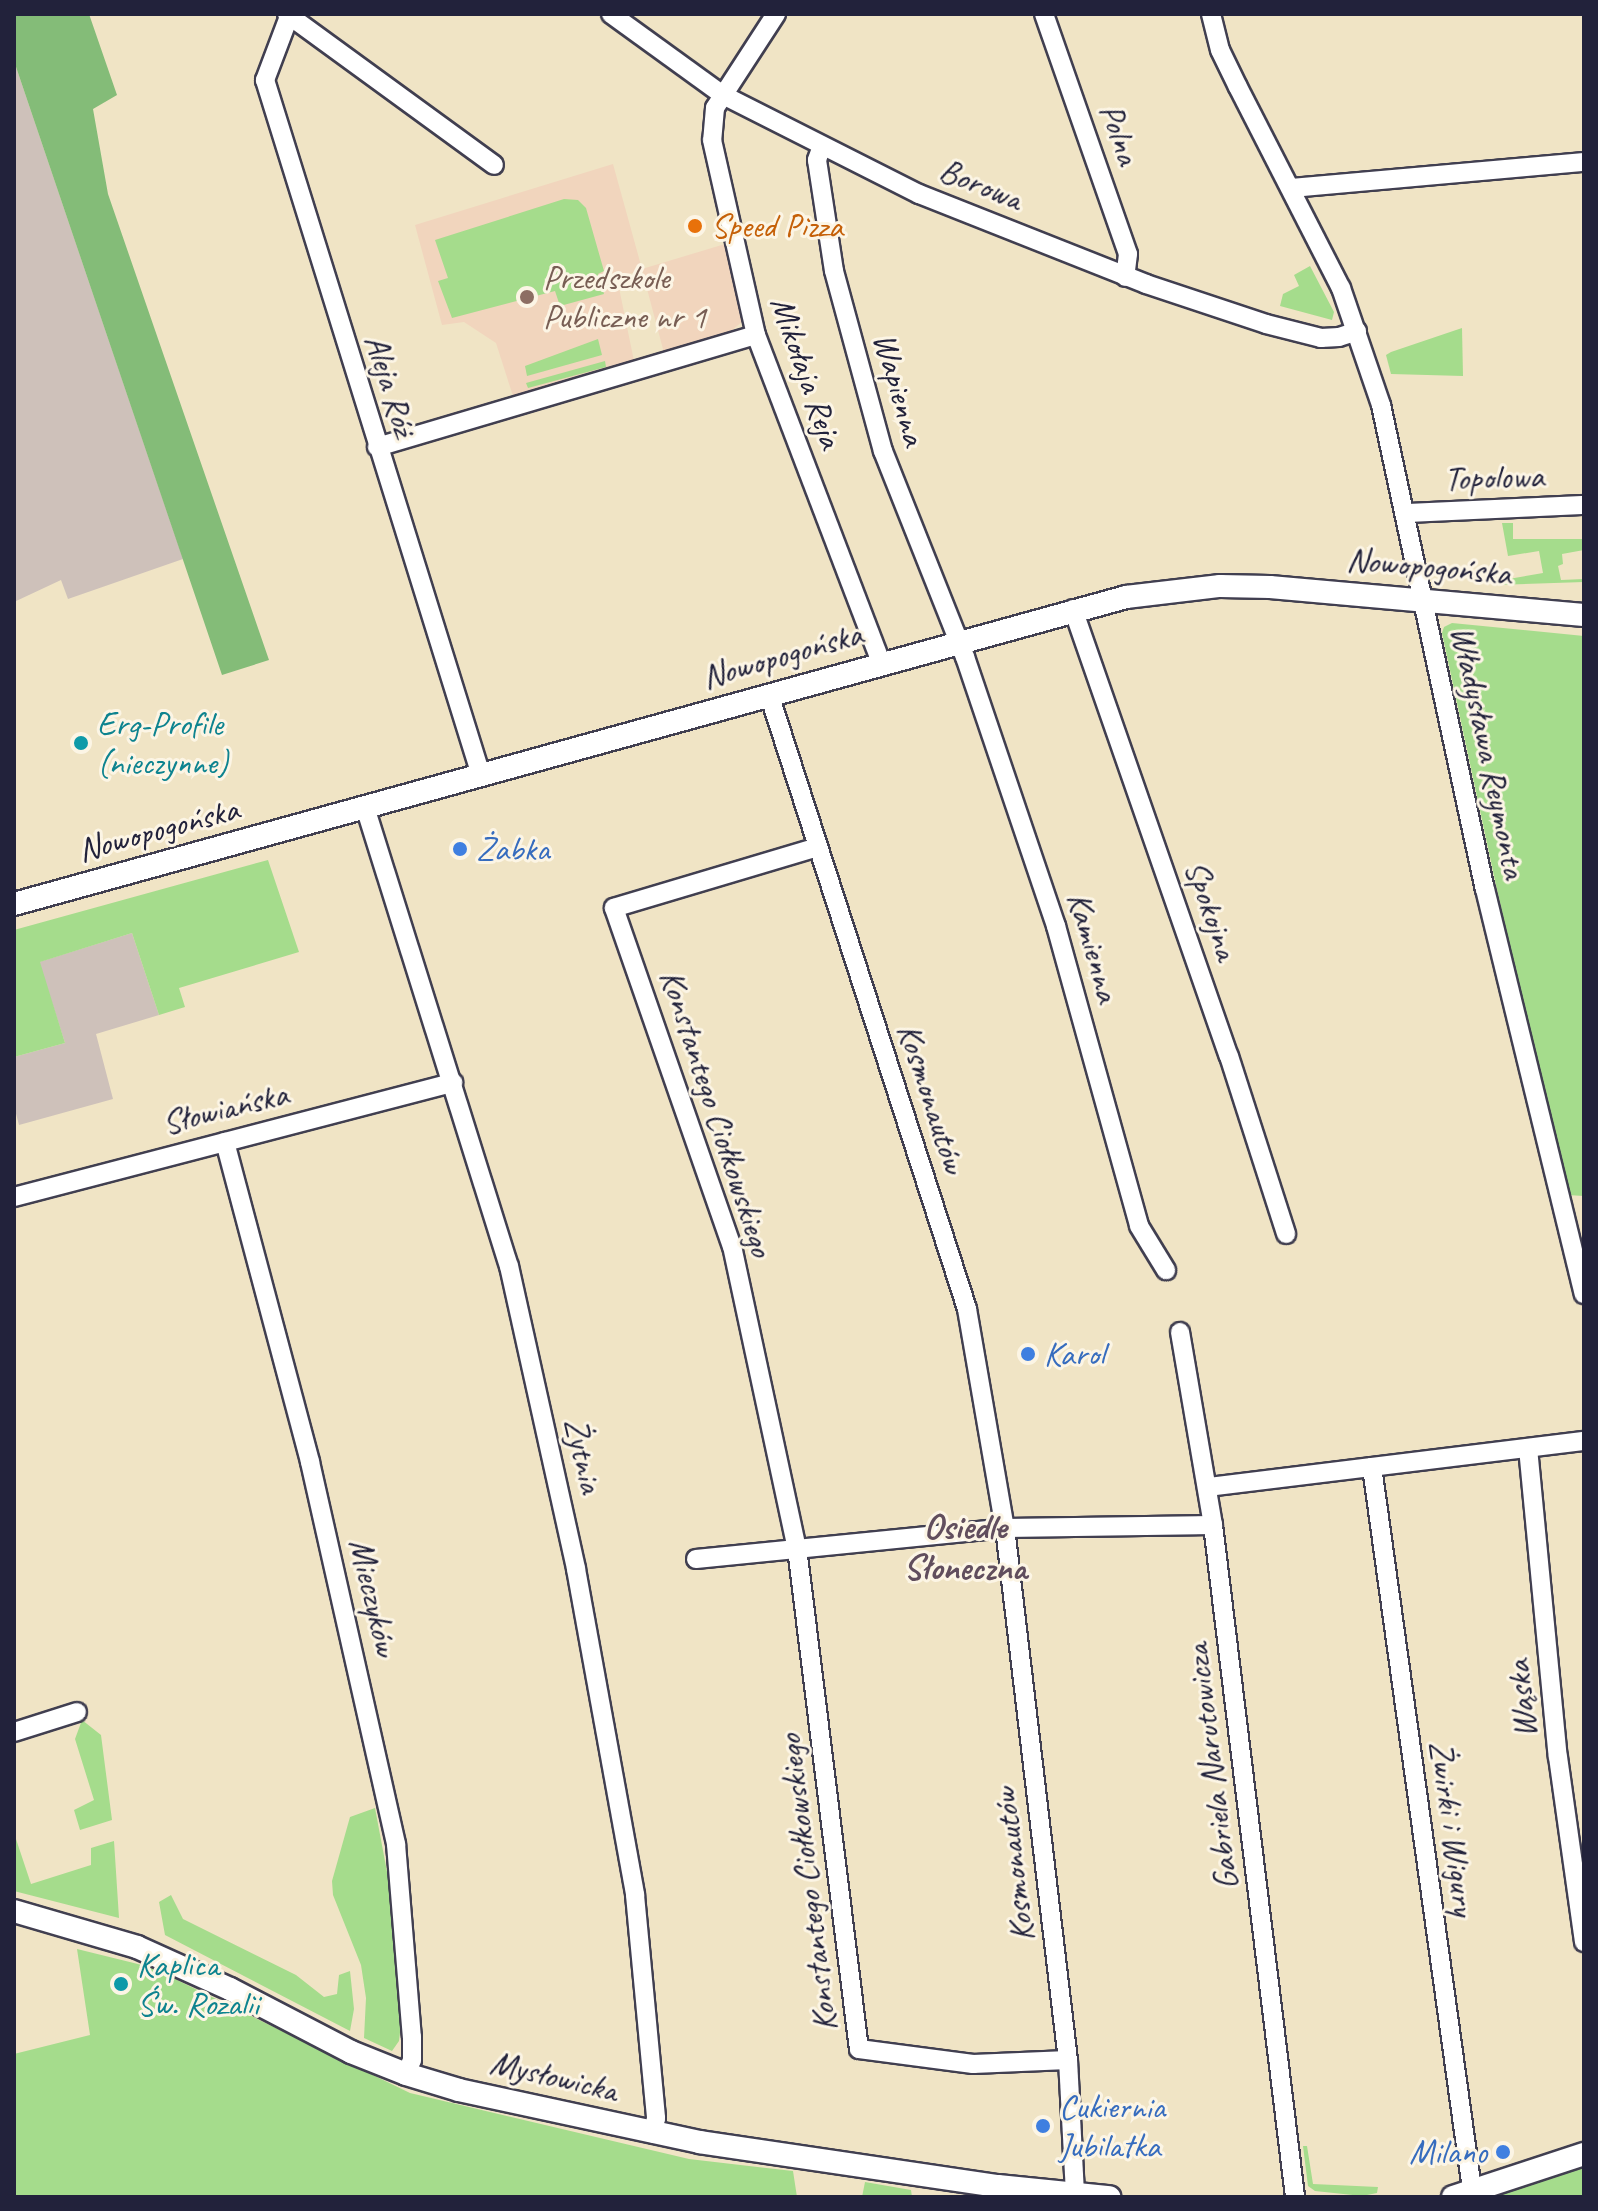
<!DOCTYPE html>
<html>
<head>
<meta charset="utf-8">
<style>
  body { margin:0 }
  #map { position:relative; width:1598px; height:2211px; overflow:hidden; background:#f0e4c5; font-family:Caveat,sans-serif }
  div>[style] { position:absolute }
  .built>* { inset:0; background:#f1d5bd }
  .industrial>* { inset:0; background:#cec1ba }
  .green>* { inset:0; background:#a5dc8c }
  .forest>* { inset:0; background:#84bc78 }
  .roads { filter:drop-shadow(2px 0 #413f50) drop-shadow(-2px 0 #413f50) drop-shadow(0 2px #413f50) drop-shadow(0 -2px #413f50) }
  .minor>* { height:18px; margin:-9px; padding:0 9px; transform-origin:9px; border-radius:9px; background:#fff }
  .tertiary>* { height:22px; margin:-11px; padding:0 11px; transform-origin:11px; border-radius:11px; background:#fff }
  .dots>* { width:22px; height:22px; translate:-50% -50%; box-sizing:border-box; border:4px solid #fcf5e5; border-radius:50% }
  span { translate:-50% -50%; white-space:nowrap; text-align:center; line-height:1.15; -webkit-text-stroke:6px #fcf5e5; paint-order:stroke }
  .street-label { font-size:34px; color:#22223b }
  .food-label { font-size:34px; color:#c56008 }
  .left { translate:0 -50%; text-align:left }
  .education-label { font-size:34px; color:#785e54 }
  .culture-label { font-size:34px; color:#0d838f }
  .shop-label { font-size:34px; color:#366cbe }
  .right { translate:-100% -50%; text-align:right }
  .neighbourhood-label { font-size:36px; color:#614e5d; font-weight:700 }
  .frame { position:absolute; inset:0; border:16px solid #22223b; pointer-events:none }
</style>
</head>
<body>
<div id="map">
  <div class="built">
    <div style="clip-path:polygon(613px 164px,642px 269px,725px 244px,743px 321px,731px 331px,664px 353px,642px 270px,617px 278px,634px 361px,513px 396px,496px 343px,464px 322px,442px 325px,415px 225px)"></div>
  </div>
  <div class="industrial">
    <div style="clip-path:polygon(14px 61px,183px 559px,68px 599px,61px 580px,14px 602px)"></div>
    <div style="clip-path:polygon(132px 933px,159px 1015px,96px 1034px,113px 1099px,19px 1125px,14px 1106px,14px 1057px,65px 1043px,39px 962px)"></div>
  </div>
  <div class="green">
    <div style="clip-path:polygon(564px 199px,578px 200px,586px 208px,604px 271px,598px 274px,604px 294px,560px 306px,555px 291px,452px 318px,438px 281px,448px 278px,435px 240px)"></div>
    <div style="clip-path:polygon(1310px 266px,1334px 312px,1332px 320px,1280px 306px,1283px 294px,1299px 286px,1294px 275px)"></div>
    <div style="clip-path:polygon(1462px 328px,1463px 376px,1391px 374px,1386px 355px,1391px 352px)"></div>
    <div style="clip-path:polygon(598px 339px,602px 355px,527px 376px,525px 366px)"></div>
    <div style="clip-path:polygon(605px 361px,606px 367px,528px 388px,526px 383px)"></div>
    <div style="clip-path:polygon(1502px 523px,1513px 523px,1513px 539px,1584px 539px,1584px 550px,1562px 554px,1563px 564px,1558px 566px,1561px 580px,1584px 579px,1584px 582px,1497px 585px,1497px 581px,1543px 573px,1539px 551px,1508px 556px)"></div>
    <div style="clip-path:polygon(1452px 623px,1584px 636px,1584px 1196px,1567px 1195px,1496px 885px,1442px 633px,1444px 627px)"></div>
    <div style="clip-path:polygon(268px 860px,299px 952px,179px 988px,185px 1007px,159px 1015px,132px 933px,40px 962px,65px 1043px,14px 1057px,14px 930px)"></div>
    <div style="clip-path:polygon(82px 1720px,101px 1735px,112px 1820px,80px 1830px,74px 1810px,94px 1800px,75px 1739px)"></div>
    <div style="clip-path:polygon(375px 1808px,391px 1893px,399px 1980px,401px 2024px,399px 2041px,392px 2051px,364px 2038px,366px 1998px,361px 1965px,333px 1895px,332px 1881px,350px 1817px)"></div>
    <div style="clip-path:polygon(14px 1833px,31px 1884px,91px 1865px,91px 1848px,114px 1841px,119px 1918px,14px 1891px)"></div>
    <div style="clip-path:polygon(171px 1895px,183px 1919px,296px 1975px,324px 1997px,337px 1994px,339px 1975px,350px 1971px,354px 2009px,350px 2031px,165px 1935px,159px 1902px)"></div>
    <div style="clip-path:polygon(77px 1949px,150px 1967px,410px 2093px,689px 2159px,793px 2171px,797px 2197px,14px 2197px,14px 2054px,90px 2035px)"></div>
    <div style="clip-path:polygon(1303px 2146px,1307px 2146px,1313px 2184px,1378px 2187px,1377px 2193px,1362px 2196px,1315px 2191px,1308px 2186px)"></div>
    <div style="clip-path:polygon(1584px 2162px,1584px 2197px,1499px 2197px,1508px 2188px)"></div>
    <div style="clip-path:polygon(865px 2182px,911px 2190px,912px 2197px,862px 2197px)"></div>
  </div>
  <div class="forest">
    <div style="clip-path:polygon(14px 14px,89px 14px,117px 95px,93px 109px,108px 194px,269px 660px,222px 675px,14px 61px)"></div>
  </div>
  <div class="roads">
    <div class="minor">
      <div style="left:287px;top:14px;width:256px;rotate:36.1deg"></div>
      <div style="left:290px;top:14px;width:71px;rotate:110.7deg"></div>
      <div style="left:265px;top:80px;width:728px;rotate:72.74deg"></div>
      <div style="left:611px;top:14px;width:138px;rotate:35.9deg"></div>
      <div style="left:723px;top:95px;width:220px;rotate:26.8deg"></div>
      <div style="left:919px;top:194px;width:244px;rotate:21.6deg"></div>
      <div style="left:1146px;top:284px;width:126px;rotate:18.4deg"></div>
      <div style="left:1266px;top:324px;width:57px;rotate:14.3deg"></div>
      <div style="left:1321px;top:338px;width:18px;rotate:-3deg"></div>
      <div style="left:1339px;top:337px;width:19px;rotate:-18deg"></div>
      <div style="left:776px;top:14px;width:112px;rotate:123deg"></div>
      <div style="left:715px;top:108px;width:32px;rotate:95deg"></div>
      <div style="left:712px;top:140px;width:200px;rotate:77.3deg"></div>
      <div style="left:756px;top:335px;width:351px;rotate:69.1deg"></div>
      <div style="left:1044px;top:14px;width:254px;rotate:70.7deg"></div>
      <div style="left:1128px;top:254px;width:23px;rotate:97deg"></div>
      <div style="left:1211px;top:14px;width:37px;rotate:76deg"></div>
      <div style="left:1220px;top:50px;width:41px;rotate:64.1deg"></div>
      <div style="left:1238px;top:87px;width:226px;rotate:62.9deg"></div>
      <div style="left:1341px;top:288px;width:124px;rotate:71.1deg"></div>
      <div style="left:1381px;top:405px;width:495px;rotate:77.9deg"></div>
      <div style="left:1485px;top:889px;width:417px;rotate:76.3deg"></div>
      <div style="left:822px;top:146px;width:15px;rotate:110deg"></div>
      <div style="left:817px;top:160px;width:112px;rotate:81.3deg"></div>
      <div style="left:834px;top:271px;width:187px;rotate:74.8deg"></div>
      <div style="left:883px;top:451px;width:222px;rotate:68.3deg"></div>
      <div style="left:965px;top:657px;width:284px;rotate:71.3deg"></div>
      <div style="left:1056px;top:926px;width:311px;rotate:74.5deg"></div>
      <div style="left:1139px;top:1226px;width:52px;rotate:58.5deg"></div>
      <div style="left:1292px;top:188px;width:293px;rotate:-5.1deg"></div>
      <div style="left:377px;top:447px;width:395px;rotate:-16.5deg"></div>
      <div style="left:1406px;top:513px;width:178px;rotate:-2.6deg"></div>
      <div style="left:1073px;top:609px;width:473px;rotate:70.8deg"></div>
      <div style="left:1229px;top:1056px;width:187px;rotate:72.2deg"></div>
      <div style="left:769px;top:694px;width:646px;rotate:72.15deg"></div>
      <div style="left:967px;top:1309px;width:222px;rotate:80.2deg"></div>
      <div style="left:1005px;top:1528px;width:536px;rotate:83.25deg"></div>
      <div style="left:1068px;top:2060px;width:134px;rotate:87deg"></div>
      <div style="left:365px;top:807px;width:481px;rotate:72.6deg"></div>
      <div style="left:509px;top:1266px;width:310px;rotate:77.5deg"></div>
      <div style="left:576px;top:1569px;width:331px;rotate:79.7deg"></div>
      <div style="left:635px;top:1895px;width:224px;rotate:84.6deg"></div>
      <div style="left:656px;top:2118px;width:16px;rotate:101deg"></div>
      <div style="left:818px;top:847px;width:213px;rotate:163.4deg"></div>
      <div style="left:614px;top:908px;width:358px;rotate:70.8deg"></div>
      <div style="left:732px;top:1246px;width:309px;rotate:77.9deg"></div>
      <div style="left:797px;top:1548px;width:505px;rotate:82.95deg"></div>
      <div style="left:859px;top:2049px;width:115px;rotate:7.5deg"></div>
      <div style="left:973px;top:2064px;width:95px;rotate:-2.4deg"></div>
      <div style="left:225px;top:1142px;width:331px;rotate:75.1deg"></div>
      <div style="left:310px;top:1462px;width:392px;rotate:77.3deg"></div>
      <div style="left:396px;top:1844px;width:194px;rotate:85.3deg"></div>
      <div style="left:412px;top:2037px;width:23px;rotate:90deg"></div>
      <div style="left:412px;top:2060px;width:15px;rotate:113deg"></div>
      <div style="left:14px;top:1197px;width:454px;rotate:-14.6deg"></div>
      <div style="left:1180px;top:1332px;width:196px;rotate:80.3deg"></div>
      <div style="left:1213px;top:1525px;width:677px;rotate:83.04deg"></div>
      <div style="left:1528px;top:1448px;width:310px;rotate:84.5deg"></div>
      <div style="left:1558px;top:1757px;width:187px;rotate:82deg"></div>
      <div style="left:1372px;top:1467px;width:737px;rotate:82.12deg"></div>
      <div style="left:1208px;top:1487px;width:379px;rotate:-7deg"></div>
      <div style="left:696px;top:1559px;width:311px;rotate:-5.7deg"></div>
      <div style="left:1005px;top:1528px;width:208px;rotate:-0.8deg"></div>
      <div style="left:14px;top:1732px;width:66px;rotate:-17.6deg"></div>
    </div>
    <div class="tertiary">
      <div style="left:14px;top:904px;width:1154px;rotate:-15.43deg"></div>
      <div style="left:1126px;top:597px;width:95px;rotate:-6.7deg"></div>
      <div style="left:1220px;top:586px;width:50px;rotate:1.1deg"></div>
      <div style="left:1270px;top:587px;width:315px;rotate:5.1deg"></div>
      <div style="left:14px;top:1911px;width:128px;rotate:16.3deg"></div>
      <div style="left:137px;top:1947px;width:102px;rotate:24.3deg"></div>
      <div style="left:230px;top:1989px;width:136px;rotate:27.5deg"></div>
      <div style="left:351px;top:2052px;width:59px;rotate:21.8deg"></div>
      <div style="left:406px;top:2074px;width:55px;rotate:16.8deg"></div>
      <div style="left:459px;top:2090px;width:246px;rotate:12.2deg"></div>
      <div style="left:699px;top:2142px;width:302px;rotate:8.4deg"></div>
      <div style="left:998px;top:2186px;width:112px;rotate:5.7deg"></div>
      <div style="left:1453px;top:2197px;width:138px;rotate:-18.2deg"></div>
    </div>
  </div>
  <div class="dots">
    <div style="left:695px;top:226px;background:#e8710a"></div>
    <div style="left:527px;top:297px;background:#8d6e63"></div>
    <div style="left:81px;top:743px;background:#0f9aa8"></div>
    <div style="left:460px;top:849px;background:#3f7fe0"></div>
    <div style="left:1028px;top:1354px;background:#3f7fe0"></div>
    <div style="left:121px;top:1984px;background:#0f9aa8"></div>
    <div style="left:1043px;top:2126px;background:#3f7fe0"></div>
    <div style="left:1503px;top:2152px;background:#3f7fe0"></div>
  </div>
  <div class="street-label">
    <span style="left:1120px;top:134px;rotate:71deg">Polna</span>
    <span style="left:981px;top:184px;rotate:22deg">Borowa</span>
    <span style="left:807px;top:372px;rotate:71deg">Mikołaja Reja</span>
    <span style="left:391px;top:385px;rotate:73deg">Aleja Róż</span>
    <span style="left:900px;top:389px;rotate:74deg">Wapienna</span>
    <span style="left:1494px;top:477px;rotate:-2deg">Topolowa</span>
    <span style="left:1429px;top:566px;rotate:5deg">Nowopogońska</span>
    <span style="left:782px;top:655px;rotate:-16deg">Nowopogońska</span>
    <span style="left:1489px;top:752px;rotate:78deg">Władysława Reymonta</span>
    <span style="left:158px;top:829px;rotate:-15deg">Nowopogońska</span>
    <span style="left:1212px;top:910px;rotate:71deg">Spokojna</span>
    <span style="left:1094px;top:947px;rotate:74deg">Kamienna</span>
    <span style="left:932px;top:1098px;rotate:72deg">Kosmonautów</span>
    <span style="left:225px;top:1108px;rotate:-14deg">Słowiańska</span>
    <span style="left:717px;top:1113px;rotate:72deg">Konstantego Ciołkowskiego</span>
    <span style="left:584px;top:1455px;rotate:77deg">Żytnia</span>
    <span style="left:374px;top:1597px;rotate:77deg">Mieczyków</span>
    <span style="left:1521px;top:1699px;rotate:-96deg">Wąska</span>
    <span style="left:1211px;top:1767px;rotate:-97deg">Gabriela Narutowicza</span>
    <span style="left:1453px;top:1828px;rotate:82deg">Żwirki i Wigury</span>
    <span style="left:1013px;top:1865px;rotate:-97deg">Kosmonautów</span>
    <span style="left:807px;top:1883px;rotate:-97deg">Konstantego Ciołkowskiego</span>
    <span style="left:554px;top:2076px;rotate:13deg">Mysłowicka</span>
  </div>
  <div class="food-label">
    <span class="left" style="left:711px;top:226px">Speed Pizza</span>
  </div>
  <div class="education-label">
    <span class="left" style="left:543px;top:297px">Przedszkole<br>Publiczne nr 1</span>
  </div>
  <div class="culture-label">
    <span class="left" style="left:97px;top:743px">Erg-Profile<br>(nieczynne)</span>
    <span class="left" style="left:137px;top:1984px">Kaplica<br>Św. Rozalii</span>
  </div>
  <div class="shop-label">
    <span class="left" style="left:476px;top:849px">Żabka</span>
    <span class="left" style="left:1044px;top:1354px">Karol</span>
    <span class="left" style="left:1059px;top:2126px">Cukiernia<br>Jubilatka</span>
    <span class="right" style="left:1487px;top:2152px">Milano</span>
  </div>
  <div class="neighbourhood-label">
    <span style="left:965px;top:1547px">Osiedle<br>Słoneczna</span>
  </div>
  <div class="frame"></div>
</div>
</body>
</html>
